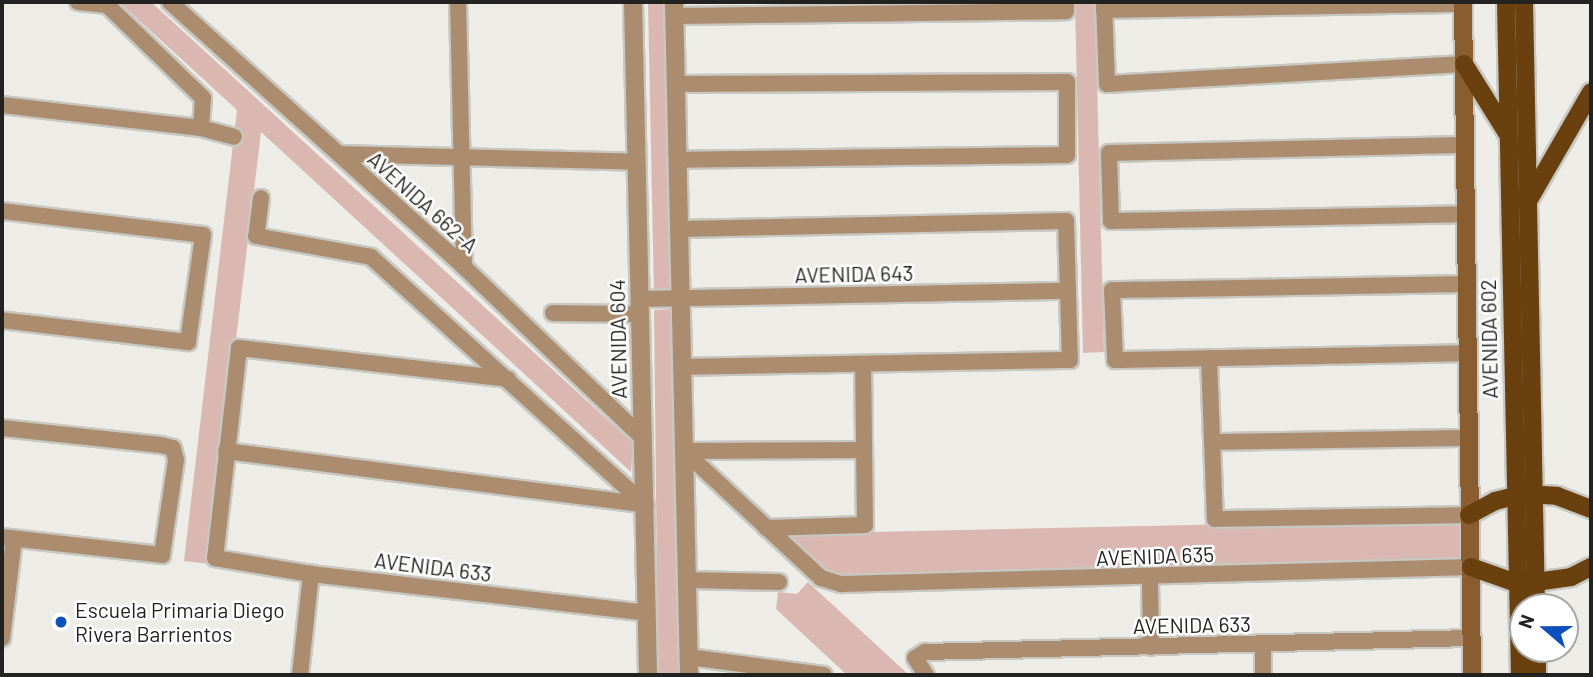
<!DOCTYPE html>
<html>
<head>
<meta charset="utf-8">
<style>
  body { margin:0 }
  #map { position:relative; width:1593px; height:677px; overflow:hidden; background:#edece7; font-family:Barlow,sans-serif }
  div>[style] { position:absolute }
  .green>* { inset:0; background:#dab8b1 }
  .roads { filter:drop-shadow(2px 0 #c8c8c3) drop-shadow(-2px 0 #c8c8c3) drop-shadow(0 2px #c8c8c3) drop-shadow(0 -2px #c8c8c3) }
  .minor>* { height:16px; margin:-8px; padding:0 8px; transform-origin:8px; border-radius:8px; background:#ab8c6f }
  .tertiary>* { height:18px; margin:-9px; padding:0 9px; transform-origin:9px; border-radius:9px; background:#ab8c6f }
  .secondary>* { height:18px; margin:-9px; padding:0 9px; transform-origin:9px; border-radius:9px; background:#8a5d30 }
  .primary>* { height:18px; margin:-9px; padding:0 9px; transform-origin:9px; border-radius:9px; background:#6a400e }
  .dots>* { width:19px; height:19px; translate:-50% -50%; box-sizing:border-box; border:4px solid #fff; border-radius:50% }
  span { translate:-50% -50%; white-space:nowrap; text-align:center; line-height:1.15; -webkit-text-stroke:5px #fff; paint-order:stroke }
  .street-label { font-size:21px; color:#222220 }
  .poi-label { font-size:21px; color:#222220 }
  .left { translate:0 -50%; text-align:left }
  .frame { position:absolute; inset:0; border:4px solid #222220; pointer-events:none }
  .north { position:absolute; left:1509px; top:593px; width:70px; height:70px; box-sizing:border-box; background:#fff; border:2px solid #a7a7a6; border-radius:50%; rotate:290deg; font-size:19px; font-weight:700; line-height:28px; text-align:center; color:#222220 }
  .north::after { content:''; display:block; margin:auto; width:24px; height:32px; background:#0e50bb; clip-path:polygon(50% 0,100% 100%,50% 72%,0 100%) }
</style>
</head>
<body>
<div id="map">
  <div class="green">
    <div style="clip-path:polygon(119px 2px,151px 2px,633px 443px,631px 472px,261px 132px,209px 564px,184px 561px,237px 110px)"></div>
    <div style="clip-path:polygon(648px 2px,666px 2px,674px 292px,654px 293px)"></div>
    <div style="clip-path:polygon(1075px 2px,1095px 2px,1104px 352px,1083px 353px)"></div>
    <div style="clip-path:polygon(674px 309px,683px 675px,658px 675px,654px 310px)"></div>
    <div style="clip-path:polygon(1459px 519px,1459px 562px,831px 576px,781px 534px)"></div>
    <div style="clip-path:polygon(808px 582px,909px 675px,847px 675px,776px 609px,778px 592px,797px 594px)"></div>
  </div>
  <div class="roads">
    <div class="minor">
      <div style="left:78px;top:2px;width:29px;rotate:6deg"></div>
      <div style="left:107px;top:5px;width:134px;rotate:44.1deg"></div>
      <div style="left:203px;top:98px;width:30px;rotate:94deg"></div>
      <div style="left:170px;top:2px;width:396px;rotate:42deg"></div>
      <div style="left:464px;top:267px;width:248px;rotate:43.7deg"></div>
      <div style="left:458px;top:2px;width:265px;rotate:88.7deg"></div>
      <div style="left:1104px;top:2px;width:82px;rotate:87.9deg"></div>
      <div style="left:1107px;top:84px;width:358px;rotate:-3.2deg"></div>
      <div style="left:1104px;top:10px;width:360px;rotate:-1deg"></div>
      <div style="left:674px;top:16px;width:392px;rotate:-0.7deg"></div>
      <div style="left:1066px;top:11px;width:9px;rotate:-90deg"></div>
      <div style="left:676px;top:84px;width:391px;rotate:-0.3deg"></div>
      <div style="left:1067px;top:82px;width:73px;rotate:90deg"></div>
      <div style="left:1067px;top:155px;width:390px;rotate:179.3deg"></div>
      <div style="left:2px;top:105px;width:200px;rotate:6.6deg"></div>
      <div style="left:201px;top:128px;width:34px;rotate:15deg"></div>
      <div style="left:1463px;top:145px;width:354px;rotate:178.7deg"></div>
      <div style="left:1109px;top:153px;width:68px;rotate:88.3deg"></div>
      <div style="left:1111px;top:221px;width:352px;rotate:-1.1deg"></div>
      <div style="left:339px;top:154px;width:298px;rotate:1.5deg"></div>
      <div style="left:261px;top:198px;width:38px;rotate:97deg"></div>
      <div style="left:256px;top:236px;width:117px;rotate:10.3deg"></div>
      <div style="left:371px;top:257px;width:370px;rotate:42.1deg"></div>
      <div style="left:2px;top:211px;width:202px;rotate:6.8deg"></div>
      <div style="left:203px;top:235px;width:108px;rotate:98deg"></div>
      <div style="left:188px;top:342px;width:187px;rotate:-173.3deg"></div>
      <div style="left:679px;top:229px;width:387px;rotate:-1.2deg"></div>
      <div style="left:1066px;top:221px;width:139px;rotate:88.4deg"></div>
      <div style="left:1070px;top:360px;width:388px;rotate:179deg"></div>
      <div style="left:1465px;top:284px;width:353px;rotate:179deg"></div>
      <div style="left:1112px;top:290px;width:70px;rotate:87.5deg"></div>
      <div style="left:1115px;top:360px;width:353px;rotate:-1.1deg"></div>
      <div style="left:640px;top:299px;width:428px;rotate:-1.1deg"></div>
      <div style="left:553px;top:313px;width:87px;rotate:0.7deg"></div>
      <div style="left:1209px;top:358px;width:161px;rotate:87.9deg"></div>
      <div style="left:1215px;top:519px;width:254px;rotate:-0.9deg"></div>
      <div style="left:508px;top:379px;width:271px;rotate:-173.4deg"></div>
      <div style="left:239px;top:348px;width:211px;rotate:96.5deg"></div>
      <div style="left:215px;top:558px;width:97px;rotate:9.5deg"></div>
      <div style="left:311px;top:574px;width:338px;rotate:6.6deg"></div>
      <div style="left:2px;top:428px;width:160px;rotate:6.1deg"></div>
      <div style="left:161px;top:445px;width:12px;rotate:14deg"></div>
      <div style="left:173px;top:448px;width:12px;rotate:76deg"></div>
      <div style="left:176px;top:460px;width:96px;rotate:98.4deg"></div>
      <div style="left:162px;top:555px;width:161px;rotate:-173.6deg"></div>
      <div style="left:1213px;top:442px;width:256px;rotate:-0.9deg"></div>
      <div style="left:226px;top:451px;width:422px;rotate:7.3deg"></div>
      <div style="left:684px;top:451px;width:187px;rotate:42.8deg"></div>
      <div style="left:821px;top:578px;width:21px;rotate:17deg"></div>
      <div style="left:841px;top:584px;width:630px;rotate:-1.55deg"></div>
      <div style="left:684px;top:451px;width:180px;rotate:-0.3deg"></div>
      <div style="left:766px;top:528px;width:99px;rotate:-1.7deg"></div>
      <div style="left:865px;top:525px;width:161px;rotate:-90.7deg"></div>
      <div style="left:1150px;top:579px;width:68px;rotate:89.2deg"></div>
      <div style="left:687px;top:580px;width:92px;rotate:1.2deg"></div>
      <div style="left:2px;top:638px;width:100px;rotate:-83.1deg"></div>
      <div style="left:689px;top:657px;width:136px;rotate:7.6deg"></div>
      <div style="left:300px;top:675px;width:102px;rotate:-83.8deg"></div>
      <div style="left:926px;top:675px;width:20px;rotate:-123deg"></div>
      <div style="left:915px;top:658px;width:12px;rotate:-31deg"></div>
      <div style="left:925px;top:652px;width:546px;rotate:-1.47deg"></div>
      <div style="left:1263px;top:675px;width:31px;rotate:-90deg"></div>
    </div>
    <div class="tertiary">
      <div style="left:633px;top:2px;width:673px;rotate:88.72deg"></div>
      <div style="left:674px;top:2px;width:673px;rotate:88.72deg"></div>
    </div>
    <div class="secondary">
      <div style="left:1463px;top:2px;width:673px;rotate:89.23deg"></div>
    </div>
    <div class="primary">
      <div style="left:1506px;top:2px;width:673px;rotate:88.81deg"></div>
      <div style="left:1524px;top:2px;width:605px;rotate:88.86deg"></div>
      <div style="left:1464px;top:64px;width:81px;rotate:58.1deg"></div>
      <div style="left:1527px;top:203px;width:128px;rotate:-60deg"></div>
      <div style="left:1469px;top:515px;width:30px;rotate:-28deg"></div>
      <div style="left:1495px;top:501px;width:29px;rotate:-14deg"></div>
      <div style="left:1523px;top:494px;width:34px;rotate:3deg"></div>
      <div style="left:1557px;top:496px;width:36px;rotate:21deg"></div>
      <div style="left:1471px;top:567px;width:42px;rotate:19.3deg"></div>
      <div style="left:1511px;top:581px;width:25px;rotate:2deg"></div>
      <div style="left:1536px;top:582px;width:35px;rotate:-8deg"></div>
      <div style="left:1571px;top:577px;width:22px;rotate:-27deg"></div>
      <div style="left:1537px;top:649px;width:26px;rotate:90deg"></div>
    </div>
  </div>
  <div class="dots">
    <div style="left:61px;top:622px;background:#0e50bb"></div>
  </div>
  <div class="street-label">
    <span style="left:423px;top:202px;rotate:42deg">AVENIDA 662-A</span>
    <span style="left:854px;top:274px;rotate:-1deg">AVENIDA 643</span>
    <span style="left:618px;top:339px;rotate:-91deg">AVENIDA 604</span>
    <span style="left:1489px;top:339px;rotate:-91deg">AVENIDA 602</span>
    <span style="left:1155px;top:556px;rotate:-2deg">AVENIDA 635</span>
    <span style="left:433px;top:567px;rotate:7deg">AVENIDA 633</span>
    <span style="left:1192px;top:625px;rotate:-1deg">AVENIDA 633</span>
  </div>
  <div class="poi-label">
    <span class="left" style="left:75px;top:622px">Escuela Primaria Diego<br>Rivera Barrientos</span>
  </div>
  <div class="frame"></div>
  <div class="north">N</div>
</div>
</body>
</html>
